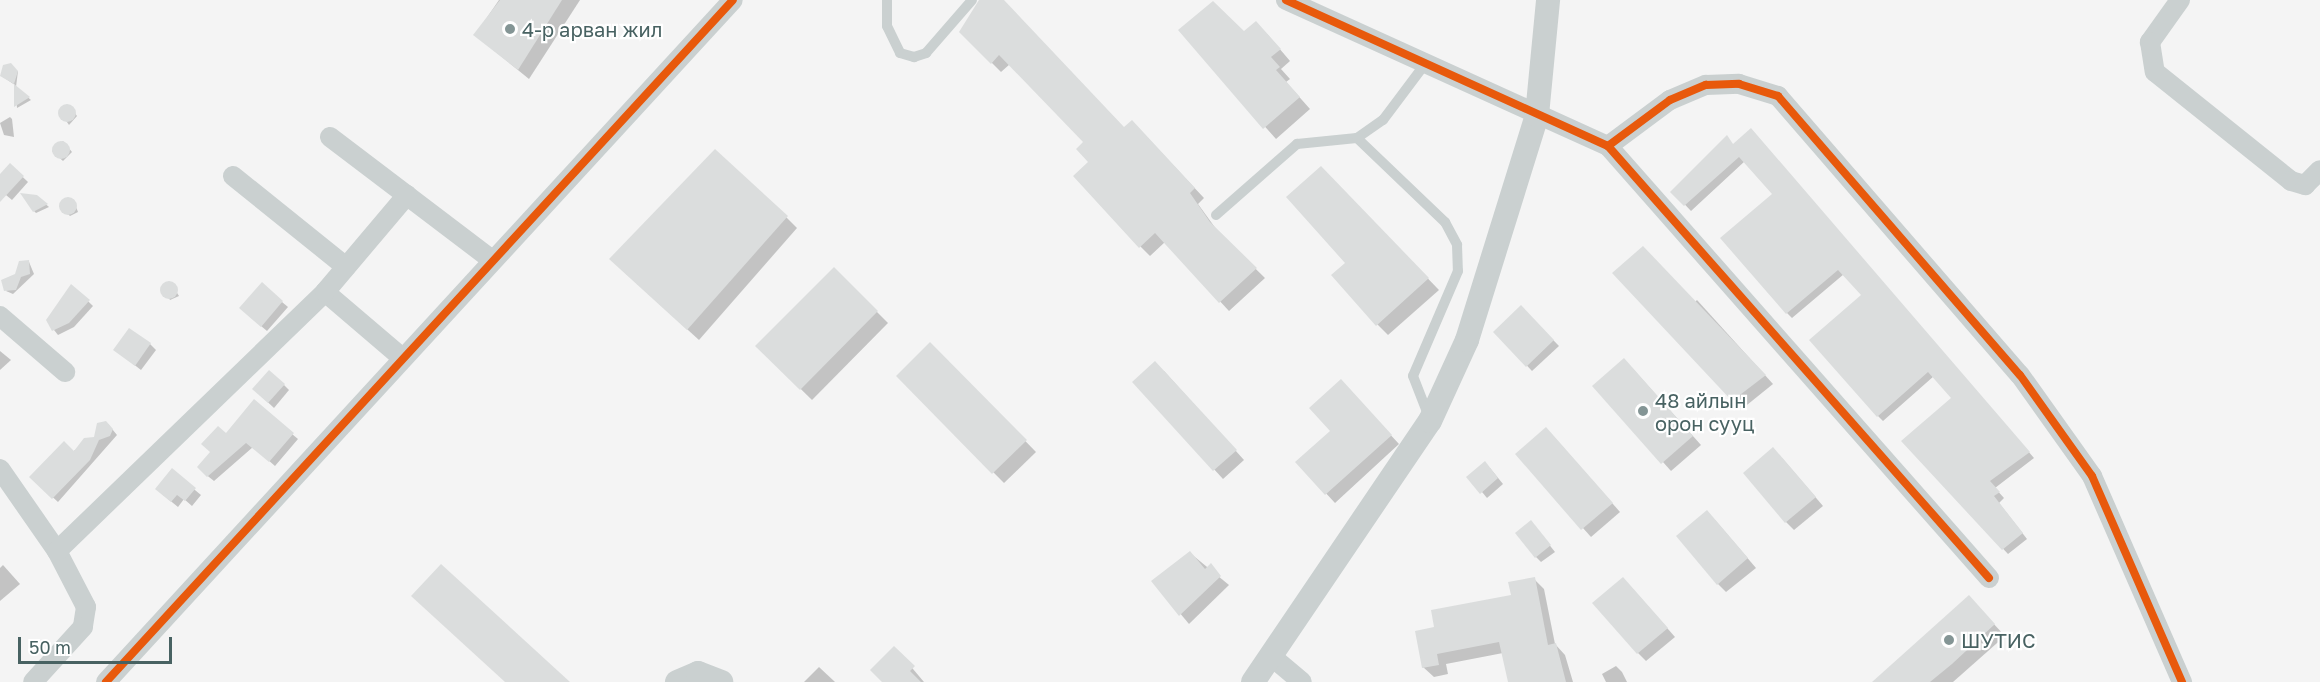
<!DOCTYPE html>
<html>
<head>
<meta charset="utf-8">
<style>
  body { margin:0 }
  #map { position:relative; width:2320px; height:682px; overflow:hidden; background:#f4f4f4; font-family:"Golos Text",sans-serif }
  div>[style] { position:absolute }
  .shadow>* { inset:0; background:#0003 }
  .building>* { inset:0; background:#dbdddd }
  .round { border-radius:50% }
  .service>* { height:10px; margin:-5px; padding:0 5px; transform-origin:5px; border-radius:5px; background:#cad0d0 }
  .minor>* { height:20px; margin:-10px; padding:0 10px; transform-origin:10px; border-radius:10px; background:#cad0d0 }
  .tertiary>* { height:24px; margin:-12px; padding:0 12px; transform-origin:12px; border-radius:12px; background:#cad0d0 }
  .cycleway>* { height:8px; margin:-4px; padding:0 4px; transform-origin:4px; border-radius:4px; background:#e8590c }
  .dots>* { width:16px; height:16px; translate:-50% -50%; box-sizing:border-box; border:3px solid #fff; border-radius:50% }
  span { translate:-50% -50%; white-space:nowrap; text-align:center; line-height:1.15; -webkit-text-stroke:4.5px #fff; paint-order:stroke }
  .poi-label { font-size:20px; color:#486262 }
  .left { translate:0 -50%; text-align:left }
  .scale { position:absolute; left:18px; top:637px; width:154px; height:27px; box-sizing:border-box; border:3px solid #486262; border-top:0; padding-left:8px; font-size:18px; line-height:21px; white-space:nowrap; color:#486262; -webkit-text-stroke:4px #fff; paint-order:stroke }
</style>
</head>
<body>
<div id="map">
  <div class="shadow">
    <div style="clip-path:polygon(499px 0,580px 0,529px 79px,475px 35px)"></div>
    <div style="clip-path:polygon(989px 0,1002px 0,1125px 129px,1142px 132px,1204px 198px,1198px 204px,1219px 233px,1265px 278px,1229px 311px,1165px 242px,1150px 256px,1140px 246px,1085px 142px,1010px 64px,1001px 72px,961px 32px)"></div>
    <div style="clip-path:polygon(1180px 31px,1267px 34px,1290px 61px,1281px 69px,1290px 79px,1286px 82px,1310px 109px,1276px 139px)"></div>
    <div style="clip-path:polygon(18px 71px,16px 87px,31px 100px,17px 108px,15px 85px,3px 77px)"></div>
    <div style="clip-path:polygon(69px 105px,77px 116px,69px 125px,60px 112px)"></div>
    <div style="clip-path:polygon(10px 117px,12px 119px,14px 137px,4px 135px,0 123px)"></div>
    <div style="clip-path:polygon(1756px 135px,2034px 458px,1995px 488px,2004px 498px,1999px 503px,2027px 539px,2008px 554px,1903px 441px,1953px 398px,1934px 376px,1883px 421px,1878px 416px,1863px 295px,1844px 274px,1792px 318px,1787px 313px,1774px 194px,1745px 161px,1691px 211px,1673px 192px)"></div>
    <div style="clip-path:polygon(63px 141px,72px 152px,63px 161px,52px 151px)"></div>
    <div style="clip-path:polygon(10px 165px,28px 182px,12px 200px,0 190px,0 177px)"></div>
    <div style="clip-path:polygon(1321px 168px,1439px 290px,1388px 335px,1377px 324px)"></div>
    <div style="clip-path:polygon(36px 196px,49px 207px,36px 213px,34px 211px)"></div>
    <div style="clip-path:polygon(73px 199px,78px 212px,70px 216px,59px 206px)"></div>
    <div style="clip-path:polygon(786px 217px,797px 228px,699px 340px,622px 270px)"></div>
    <div style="clip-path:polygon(29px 262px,34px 274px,13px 294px,6px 291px)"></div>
    <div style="clip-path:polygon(834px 269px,888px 323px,812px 400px,757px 346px)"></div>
    <div style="clip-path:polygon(171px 283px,179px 296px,170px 300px,163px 288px)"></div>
    <div style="clip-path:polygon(72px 286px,93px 306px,74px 327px,58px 335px,54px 330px)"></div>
    <div style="clip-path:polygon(1697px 300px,1773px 384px,1742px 409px,1692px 305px)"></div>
    <div style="clip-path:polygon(282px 302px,288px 307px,267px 331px,247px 314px)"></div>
    <div style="clip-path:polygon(1521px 307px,1559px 346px,1532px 371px,1495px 332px)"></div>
    <div style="clip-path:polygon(150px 344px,156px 350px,141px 370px,115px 350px)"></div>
    <div style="clip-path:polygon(930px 344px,1036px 452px,1004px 483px,898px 376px)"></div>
    <div style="clip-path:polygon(0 351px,11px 360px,0 370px)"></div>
    <div style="clip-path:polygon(1633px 369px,1701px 445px,1671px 471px,1595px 386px)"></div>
    <div style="clip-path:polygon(1164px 371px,1244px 460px,1223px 479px,1134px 382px)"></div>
    <div style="clip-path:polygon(284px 385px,289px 390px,274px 408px,259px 394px)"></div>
    <div style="clip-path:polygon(1349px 390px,1399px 444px,1335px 503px,1297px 462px,1332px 431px)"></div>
    <div style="clip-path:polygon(108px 424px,117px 435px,58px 502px,31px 477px,95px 438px)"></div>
    <div style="clip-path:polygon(292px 434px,298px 439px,275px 466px,253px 447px,214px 481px,204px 473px,226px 436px)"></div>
    <div style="clip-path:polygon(1554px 437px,1620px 512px,1591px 537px,1517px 454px)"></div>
    <div style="clip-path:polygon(1782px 458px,1823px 506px,1794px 530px,1786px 522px)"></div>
    <div style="clip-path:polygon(1490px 468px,1503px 484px,1487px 498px,1482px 492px)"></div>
    <div style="clip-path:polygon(172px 471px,201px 495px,192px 506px,184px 499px,178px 507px,162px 494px)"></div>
    <div style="clip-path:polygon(1715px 520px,1756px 568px,1726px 592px,1718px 584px)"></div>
    <div style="clip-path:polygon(1536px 528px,1555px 552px,1541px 562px,1536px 557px)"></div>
    <div style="clip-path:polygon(1190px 553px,1229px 585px,1189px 624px,1154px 582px)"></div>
    <div style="clip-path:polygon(3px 565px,20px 584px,0 601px,0 568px)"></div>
    <div style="clip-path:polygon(1534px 579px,1544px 589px,1555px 644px,1565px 655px,1573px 682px,1509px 682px,1503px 653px,1446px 664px,1448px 674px,1434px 677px,1423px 667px,1436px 629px,1513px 596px)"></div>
    <div style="clip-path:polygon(1631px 587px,1675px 637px,1646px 661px,1638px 653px)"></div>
    <div style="clip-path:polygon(1979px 608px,2005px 636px,1953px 682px,1875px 682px)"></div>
    <div style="clip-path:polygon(902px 656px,924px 682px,884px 682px)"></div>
    <div style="clip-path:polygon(1616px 666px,1622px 672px,1627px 682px,1606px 682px,1602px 674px)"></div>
    <div style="clip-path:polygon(819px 667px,835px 682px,804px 682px)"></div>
  </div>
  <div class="building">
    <div style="clip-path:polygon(500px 0,562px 0,518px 70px,473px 35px)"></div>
    <div style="clip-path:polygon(979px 0,1004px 0,1124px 127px,1132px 120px,1195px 188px,1190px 193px,1210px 222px,1257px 268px,1219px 303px,1155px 233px,1139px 248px,1073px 176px,1088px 162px,1076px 149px,1083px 142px,999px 55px,991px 64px,959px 32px)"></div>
    <div style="clip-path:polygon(1213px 1px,1244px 31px,1256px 21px,1281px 49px,1271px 57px,1280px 67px,1276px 70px,1300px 97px,1263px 129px,1178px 30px)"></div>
    <div style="clip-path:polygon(11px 63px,18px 71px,14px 84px,30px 97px,14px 107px,14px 84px,0 76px,3px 65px)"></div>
    <div class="round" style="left:58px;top:104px;width:18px;height:18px"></div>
    <div style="clip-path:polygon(1751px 128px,2030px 452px,1990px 481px,2000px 492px,1994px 496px,2023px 533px,2002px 550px,1901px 441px,1951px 398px,1928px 372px,1877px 417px,1809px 340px,1861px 295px,1838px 270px,1786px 314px,1720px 238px,1772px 194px,1739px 157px,1684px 206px,1670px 192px,1727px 135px,1733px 144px)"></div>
    <div class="round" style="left:52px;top:141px;width:18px;height:18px"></div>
    <div style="clip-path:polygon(715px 149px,788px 216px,687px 330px,609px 259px)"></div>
    <div style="clip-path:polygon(10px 163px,24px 176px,0 202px,0 174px)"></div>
    <div style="clip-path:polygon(1321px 166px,1429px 278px,1376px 326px,1331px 275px,1345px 263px,1286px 197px)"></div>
    <div style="clip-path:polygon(20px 193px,37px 195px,48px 204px,33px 212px)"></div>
    <div class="round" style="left:59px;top:197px;width:18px;height:18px"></div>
    <div style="clip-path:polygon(1643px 246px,1766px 375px,1732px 401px,1612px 273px)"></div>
    <div style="clip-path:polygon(29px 260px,30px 274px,21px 277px,16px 290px,4px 291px,1px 280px,15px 274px,19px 261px)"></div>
    <div style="clip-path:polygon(834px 267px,878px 311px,800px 390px,755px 346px)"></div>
    <div class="round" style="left:160px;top:281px;width:18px;height:18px"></div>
    <div style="clip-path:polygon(262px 282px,283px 301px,261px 327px,239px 308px)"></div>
    <div style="clip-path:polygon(71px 284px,90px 300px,69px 323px,52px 331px,46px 320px)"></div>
    <div style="clip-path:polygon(1521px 305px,1554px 340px,1526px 367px,1493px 332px)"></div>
    <div style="clip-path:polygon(129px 328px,151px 343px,135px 366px,113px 350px)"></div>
    <div style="clip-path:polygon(930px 342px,1027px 440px,992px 474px,896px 376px)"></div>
    <div style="clip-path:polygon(1624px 358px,1693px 436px,1661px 464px,1592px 386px)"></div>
    <div style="clip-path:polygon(1155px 361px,1237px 450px,1213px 471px,1132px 382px)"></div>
    <div style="clip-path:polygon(269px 370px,285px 384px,268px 403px,252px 389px)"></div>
    <div style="clip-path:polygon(1341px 379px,1392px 435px,1325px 495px,1295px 462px,1330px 431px,1309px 408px)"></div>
    <div style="clip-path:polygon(254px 399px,294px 433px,269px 462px,246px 443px,207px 477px,197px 467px,210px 452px,201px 444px,218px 426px,226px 433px)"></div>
    <div style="clip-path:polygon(106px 421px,113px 429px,110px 436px,99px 440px,90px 460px,52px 499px,29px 477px,64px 441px,74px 451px,84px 438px,94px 437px,97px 423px)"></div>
    <div style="clip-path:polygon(1546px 427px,1613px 503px,1581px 530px,1515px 454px)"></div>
    <div style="clip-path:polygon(1773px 447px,1816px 497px,1785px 523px,1743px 473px)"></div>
    <div style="clip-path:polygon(1485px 461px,1498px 478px,1480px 494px,1466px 477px)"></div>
    <div style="clip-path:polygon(172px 468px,196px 488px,185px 501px,177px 495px,171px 502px,155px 489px)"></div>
    <div style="clip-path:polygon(1707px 510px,1748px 558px,1717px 585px,1676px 536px)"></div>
    <div style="clip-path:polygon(1531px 520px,1551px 545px,1535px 558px,1515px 533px)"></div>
    <div style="clip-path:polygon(1190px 551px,1205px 569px,1211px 563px,1221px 576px,1179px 616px,1151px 581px)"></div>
    <div style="clip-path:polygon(441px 564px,570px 682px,505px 682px,411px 596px)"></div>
    <div style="clip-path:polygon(1535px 577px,1548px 645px,1556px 643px,1566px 682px,1508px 682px,1499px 642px,1437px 654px,1439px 665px,1422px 668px,1415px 631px,1434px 627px,1431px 610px,1511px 595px,1508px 582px)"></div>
    <div style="clip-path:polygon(1623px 577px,1668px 628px,1637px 654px,1592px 603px)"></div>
    <div style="clip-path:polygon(1969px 595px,1995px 624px,1952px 664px,1930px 682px,1872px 682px)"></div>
    <div style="clip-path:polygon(894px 646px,915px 666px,910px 671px,921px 682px,882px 682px,870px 670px)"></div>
  </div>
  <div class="service">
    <div style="left:887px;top:0;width:26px;rotate:90deg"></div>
    <div style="left:887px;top:26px;width:30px;rotate:64deg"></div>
    <div style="left:900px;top:53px;width:15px;rotate:16deg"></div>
    <div style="left:914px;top:57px;width:13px;rotate:-18deg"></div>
    <div style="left:926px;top:53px;width:70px;rotate:-49deg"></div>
    <div style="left:1357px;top:138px;width:122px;rotate:43.7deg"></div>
    <div style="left:1445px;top:222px;width:26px;rotate:62deg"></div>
    <div style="left:1457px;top:245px;width:26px;rotate:88deg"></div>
    <div style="left:1458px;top:271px;width:114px;rotate:113.2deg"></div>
    <div style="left:1413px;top:376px;width:44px;rotate:68.7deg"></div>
    <div style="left:1216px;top:215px;width:108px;rotate:-41.2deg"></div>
    <div style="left:1297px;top:144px;width:60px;rotate:-5.7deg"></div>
    <div style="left:1357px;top:138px;width:32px;rotate:-35deg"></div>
    <div style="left:1383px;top:120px;width:70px;rotate:-53.1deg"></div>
  </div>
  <div class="minor">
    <div style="left:1286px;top:0;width:354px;rotate:24.4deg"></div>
    <div style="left:1608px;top:146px;width:576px;rotate:48.59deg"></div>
    <div style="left:2180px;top:0;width:52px;rotate:125.5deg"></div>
    <div style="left:2150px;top:42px;width:30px;rotate:81deg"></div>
    <div style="left:2155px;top:72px;width:174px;rotate:38.7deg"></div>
    <div style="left:2291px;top:181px;width:15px;rotate:16deg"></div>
    <div style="left:2305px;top:185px;width:21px;rotate:-45deg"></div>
    <div style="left:330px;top:137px;width:203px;rotate:37.2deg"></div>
    <div style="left:1608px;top:146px;width:77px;rotate:-36.6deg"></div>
    <div style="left:1670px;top:100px;width:39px;rotate:-23deg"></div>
    <div style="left:1706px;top:85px;width:33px;rotate:-2deg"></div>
    <div style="left:1739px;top:84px;width:41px;rotate:17.1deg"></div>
    <div style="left:1778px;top:96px;width:369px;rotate:49.1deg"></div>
    <div style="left:2020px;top:375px;width:124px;rotate:54.5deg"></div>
    <div style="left:2092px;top:476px;width:225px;rotate:66.4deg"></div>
    <div style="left:233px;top:176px;width:145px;rotate:38.8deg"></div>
    <div style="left:325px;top:292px;width:100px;rotate:40.5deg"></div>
    <div style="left:0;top:316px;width:86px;rotate:40.7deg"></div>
    <div style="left:0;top:469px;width:100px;rotate:55.2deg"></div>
    <div style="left:57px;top:551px;width:63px;rotate:62.6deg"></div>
    <div style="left:86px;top:607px;width:20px;rotate:99deg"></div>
    <div style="left:83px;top:627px;width:74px;rotate:132.3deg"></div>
    <div style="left:57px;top:551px;width:373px;rotate:-44deg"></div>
    <div style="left:325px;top:292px;width:127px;rotate:-49.8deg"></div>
    <div style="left:1271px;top:656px;width:40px;rotate:40deg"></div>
    <div style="left:106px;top:682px;width:926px;rotate:-47.41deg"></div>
  </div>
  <div class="tertiary">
    <div style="left:677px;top:682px;width:23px;rotate:-23deg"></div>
    <div style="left:698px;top:673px;width:25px;rotate:21deg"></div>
    <div style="left:1253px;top:682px;width:315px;rotate:-55.9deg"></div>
    <div style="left:1430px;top:421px;width:89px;rotate:-65.4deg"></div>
    <div style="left:1467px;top:340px;width:236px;rotate:-72.7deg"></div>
    <div style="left:1537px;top:115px;width:116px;rotate:-84.5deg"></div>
  </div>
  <div class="cycleway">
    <div style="left:1286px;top:0;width:354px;rotate:24.4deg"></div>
    <div style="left:1608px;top:146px;width:576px;rotate:48.59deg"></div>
    <div style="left:1608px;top:146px;width:77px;rotate:-36.6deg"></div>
    <div style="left:1670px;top:100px;width:39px;rotate:-23deg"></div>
    <div style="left:1706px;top:85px;width:33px;rotate:-2deg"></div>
    <div style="left:1739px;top:84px;width:41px;rotate:17.1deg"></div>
    <div style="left:1778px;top:96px;width:369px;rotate:49.1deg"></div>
    <div style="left:2020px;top:375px;width:124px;rotate:54.5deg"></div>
    <div style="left:2092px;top:476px;width:225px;rotate:66.4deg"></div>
    <div style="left:106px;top:682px;width:926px;rotate:-47.41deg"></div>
  </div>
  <div class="dots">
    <div style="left:510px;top:29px;background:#849595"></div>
    <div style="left:1643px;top:411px;background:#849595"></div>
    <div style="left:1949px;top:640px;background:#849595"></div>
  </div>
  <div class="poi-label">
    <span class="left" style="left:522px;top:29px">4-р арван жил</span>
    <span class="left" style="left:1655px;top:412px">48 айлын<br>орон сууц</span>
    <span class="left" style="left:1961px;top:640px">ШУТИС</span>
  </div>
  <div class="scale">50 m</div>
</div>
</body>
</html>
